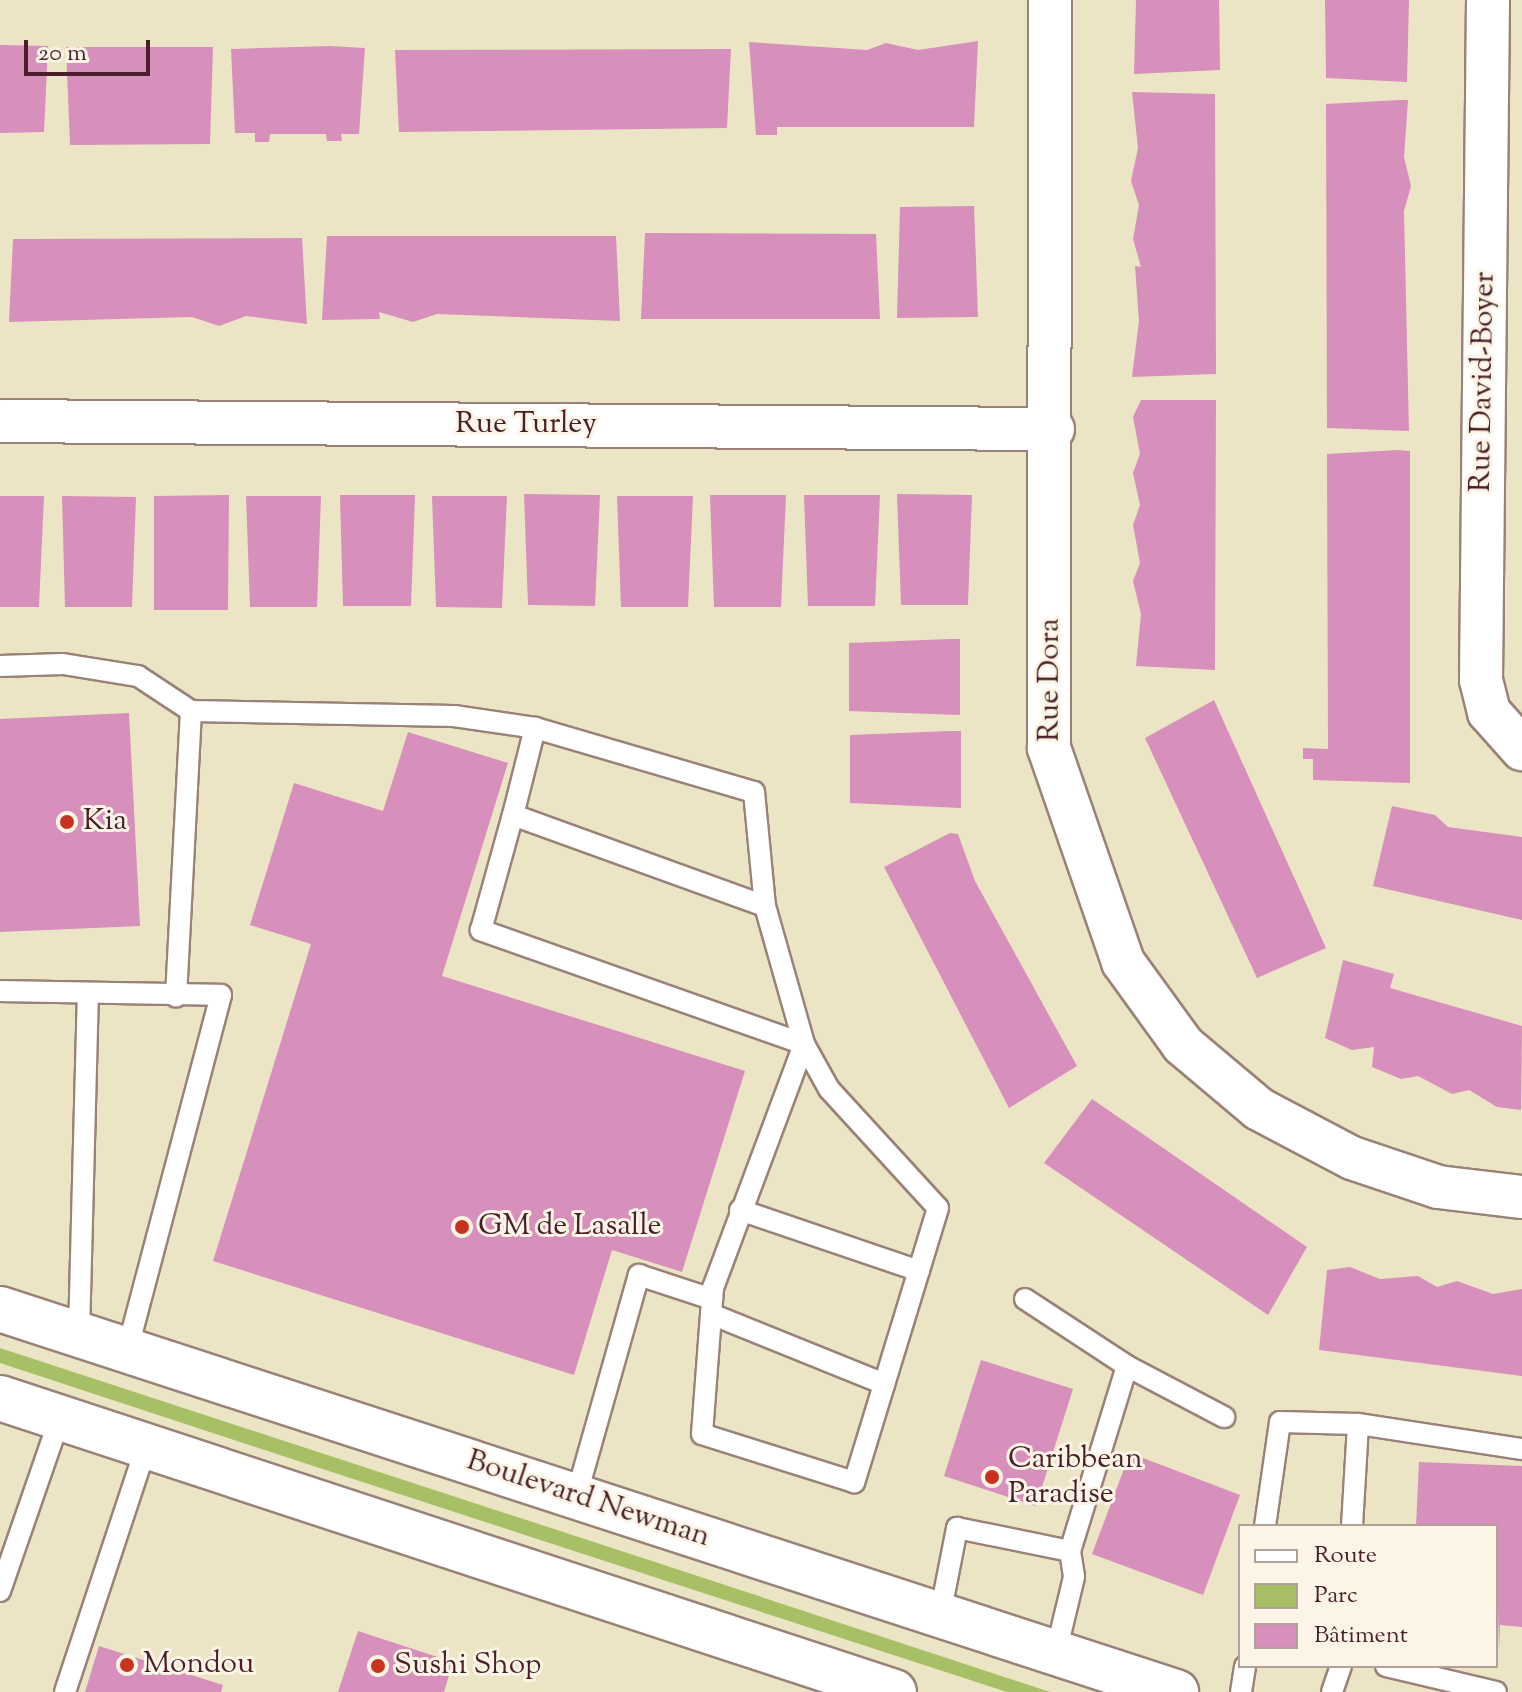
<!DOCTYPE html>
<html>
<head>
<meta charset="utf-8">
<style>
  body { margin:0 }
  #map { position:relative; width:1522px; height:1692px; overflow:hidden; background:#ece5c5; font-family:"Sorts Mill Goudy",serif }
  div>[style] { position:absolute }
  .green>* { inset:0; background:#a7c065 }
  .building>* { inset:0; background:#d78fbb }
  .roads { filter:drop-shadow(2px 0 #9b8278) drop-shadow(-2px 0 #9b8278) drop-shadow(0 2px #9b8278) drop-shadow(0 -2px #9b8278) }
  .service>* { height:20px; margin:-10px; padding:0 10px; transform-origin:10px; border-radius:10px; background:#fff }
  .minor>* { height:42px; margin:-21px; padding:0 21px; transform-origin:21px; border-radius:21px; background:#fff }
  .secondary>* { height:44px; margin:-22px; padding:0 22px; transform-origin:22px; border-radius:22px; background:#fff }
  .dots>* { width:22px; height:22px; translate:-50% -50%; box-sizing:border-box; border:4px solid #fcf5e5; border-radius:50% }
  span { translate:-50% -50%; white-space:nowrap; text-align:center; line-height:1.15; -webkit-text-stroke:6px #fcf5e5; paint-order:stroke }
  .street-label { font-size:30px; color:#4a1f2b }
  .poi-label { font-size:30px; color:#4a1f2b }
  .left { translate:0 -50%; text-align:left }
  .legend { position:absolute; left:1238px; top:1524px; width:260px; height:144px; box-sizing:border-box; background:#fcf5e5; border:2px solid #b59f9b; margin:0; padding:10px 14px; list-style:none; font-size:24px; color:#4a1f2b }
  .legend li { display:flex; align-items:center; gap:16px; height:40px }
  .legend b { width:40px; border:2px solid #b59f9b }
  .scale { position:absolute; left:24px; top:40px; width:126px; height:36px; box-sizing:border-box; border:4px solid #4a1f2b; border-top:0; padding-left:10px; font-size:24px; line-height:28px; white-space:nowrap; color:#4a1f2b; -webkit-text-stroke:6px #fcf5e5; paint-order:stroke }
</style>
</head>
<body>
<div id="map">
  <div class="green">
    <div style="clip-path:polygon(0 1348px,655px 1562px,1050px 1692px,1007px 1692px,298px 1461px,0 1363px)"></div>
  </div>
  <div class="building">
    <div style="clip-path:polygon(1136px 0,1219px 0,1220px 70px,1134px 74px)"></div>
    <div style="clip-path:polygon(1325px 0,1409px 0,1407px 82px,1326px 78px)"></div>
    <div style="clip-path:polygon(978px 41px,974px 127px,777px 127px,777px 135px,756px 135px,749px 42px,867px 50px,886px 43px,918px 50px)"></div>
    <div style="clip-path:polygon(0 45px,48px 46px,44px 132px,0 133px)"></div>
    <div style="clip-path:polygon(330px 46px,365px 48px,359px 134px,341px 134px,342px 141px,327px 141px,326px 134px,270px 134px,269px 142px,255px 142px,255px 133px,235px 133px,231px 49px)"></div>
    <div style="clip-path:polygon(66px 47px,213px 47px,210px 144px,70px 145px)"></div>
    <div style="clip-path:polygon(731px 49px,727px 128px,399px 132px,395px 50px)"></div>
    <div style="clip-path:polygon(1132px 92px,1215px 94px,1216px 374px,1132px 377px,1139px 321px,1135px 266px,1141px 267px,1133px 239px,1139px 205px,1131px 181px,1138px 148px)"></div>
    <div style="clip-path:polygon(1400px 100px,1408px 100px,1404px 157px,1411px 186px,1404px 211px,1409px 431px,1327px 428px,1326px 104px)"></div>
    <div style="clip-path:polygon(974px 206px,978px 317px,897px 318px,900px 207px)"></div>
    <div style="clip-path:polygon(645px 233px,876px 234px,880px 319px,641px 319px)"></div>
    <div style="clip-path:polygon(327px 236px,616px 236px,620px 321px,437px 314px,413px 322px,379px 312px,380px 319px,322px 320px)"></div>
    <div style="clip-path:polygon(302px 238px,307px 324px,246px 316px,219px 326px,192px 317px,9px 322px,13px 239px)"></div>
    <div style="clip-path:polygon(1141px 400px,1216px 400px,1215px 670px,1136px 666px,1141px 614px,1133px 581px,1140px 563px,1133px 525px,1140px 505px,1133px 473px,1140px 454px,1133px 417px)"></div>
    <div style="clip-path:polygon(1398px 450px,1410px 451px,1410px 783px,1313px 780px,1313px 759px,1303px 759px,1303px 748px,1328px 749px,1327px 454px)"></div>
    <div style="clip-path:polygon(524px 494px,600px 495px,595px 606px,528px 605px)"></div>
    <div style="clip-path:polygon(897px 494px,972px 495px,968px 605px,901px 605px)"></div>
    <div style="clip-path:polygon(229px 495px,228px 610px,154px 610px,154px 496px)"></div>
    <div style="clip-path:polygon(340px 495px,415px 495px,411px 606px,343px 606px)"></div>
    <div style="clip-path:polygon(710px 495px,786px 495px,781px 607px,714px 607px)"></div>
    <div style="clip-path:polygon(804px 495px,880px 495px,875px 606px,808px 606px)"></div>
    <div style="clip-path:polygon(0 496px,44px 496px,39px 607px,0 607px)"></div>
    <div style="clip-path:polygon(62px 496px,136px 497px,132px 607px,65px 607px)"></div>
    <div style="clip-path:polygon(246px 496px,321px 496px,317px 607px,250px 607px)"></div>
    <div style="clip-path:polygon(432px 496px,507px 496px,502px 608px,436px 607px)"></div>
    <div style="clip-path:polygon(617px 496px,693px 496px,688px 607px,621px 607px)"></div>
    <div style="clip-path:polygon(950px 639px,960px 639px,960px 715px,849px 711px,849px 643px)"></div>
    <div style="clip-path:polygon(1214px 700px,1326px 948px,1257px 978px,1145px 738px)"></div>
    <div style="clip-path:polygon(129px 713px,140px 926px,0 932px,0 719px)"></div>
    <div style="clip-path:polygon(951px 731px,961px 731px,961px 808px,850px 803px,850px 735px)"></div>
    <div style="clip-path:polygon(408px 732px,508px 763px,442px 976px,745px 1071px,682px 1272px,612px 1250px,574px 1375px,213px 1261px,311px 944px,250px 925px,294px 783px,383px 811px)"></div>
    <div style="clip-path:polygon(1392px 806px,1435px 815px,1448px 827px,1522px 837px,1522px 920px,1373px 886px)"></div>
    <div style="clip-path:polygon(950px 833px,958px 834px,975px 881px,1077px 1066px,1009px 1108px,884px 867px)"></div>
    <div style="clip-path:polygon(1343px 960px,1394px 974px,1390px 988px,1522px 1026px,1521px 1110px,1497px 1107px,1469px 1090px,1452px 1094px,1418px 1076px,1401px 1079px,1372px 1067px,1374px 1047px,1352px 1050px,1325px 1038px)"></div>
    <div style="clip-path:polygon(1092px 1099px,1307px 1247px,1268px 1315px,1044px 1163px)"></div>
    <div style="clip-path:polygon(1350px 1267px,1380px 1279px,1418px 1276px,1437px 1287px,1457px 1281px,1493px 1294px,1522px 1289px,1522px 1376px,1319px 1350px,1327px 1270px)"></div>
    <div style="clip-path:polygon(981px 1360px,1073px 1389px,1036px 1506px,944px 1476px)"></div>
    <div style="clip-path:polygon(1130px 1453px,1240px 1495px,1203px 1595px,1092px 1554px)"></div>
    <div style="clip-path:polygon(1419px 1462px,1522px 1466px,1522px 1627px,1500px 1625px,1499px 1650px,1496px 1526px,1416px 1526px)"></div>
    <div style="clip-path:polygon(358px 1631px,453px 1662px,444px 1692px,338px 1692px)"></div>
    <div style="clip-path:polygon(99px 1646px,223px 1685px,221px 1692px,85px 1692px)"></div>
  </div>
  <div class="roads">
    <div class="service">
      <div style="left:0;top:666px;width:63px;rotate:-1.8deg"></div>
      <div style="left:63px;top:664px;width:76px;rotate:9.1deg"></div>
      <div style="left:138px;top:676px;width:64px;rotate:33.4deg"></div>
      <div style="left:191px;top:711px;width:286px;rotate:93deg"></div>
      <div style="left:191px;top:711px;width:263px;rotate:1.1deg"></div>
      <div style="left:454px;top:716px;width:82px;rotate:8.4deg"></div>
      <div style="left:535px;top:728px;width:228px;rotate:16.3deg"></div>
      <div style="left:754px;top:792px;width:115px;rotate:84.5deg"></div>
      <div style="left:765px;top:906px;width:143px;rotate:74.2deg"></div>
      <div style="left:804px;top:1044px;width:51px;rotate:60.9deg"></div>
      <div style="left:829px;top:1089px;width:161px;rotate:47.5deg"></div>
      <div style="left:938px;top:1208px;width:287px;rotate:107deg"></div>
      <div style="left:854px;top:1482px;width:159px;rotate:-162.5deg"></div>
      <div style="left:702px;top:1434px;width:146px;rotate:-85.7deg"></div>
      <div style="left:713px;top:1288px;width:260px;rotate:-69.5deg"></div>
      <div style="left:804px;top:1044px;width:343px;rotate:-160.6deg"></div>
      <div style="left:481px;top:930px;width:119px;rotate:-74.5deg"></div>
      <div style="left:513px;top:815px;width:268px;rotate:19.9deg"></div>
      <div style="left:513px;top:815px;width:90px;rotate:-75.8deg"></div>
      <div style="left:0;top:991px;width:221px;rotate:1deg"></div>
      <div style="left:221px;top:995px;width:367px;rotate:104.8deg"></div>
      <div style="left:740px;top:1210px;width:189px;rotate:18.8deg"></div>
      <div style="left:1025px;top:1299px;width:122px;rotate:33.3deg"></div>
      <div style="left:1127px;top:1366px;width:194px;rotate:107.1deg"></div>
      <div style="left:1070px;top:1551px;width:26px;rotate:81deg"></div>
      <div style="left:1074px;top:1577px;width:77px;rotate:103.5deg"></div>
      <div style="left:711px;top:1314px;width:187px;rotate:22deg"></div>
      <div style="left:79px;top:1334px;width:340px;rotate:-88.5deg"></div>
      <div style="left:1127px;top:1366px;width:110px;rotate:27.7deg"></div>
      <div style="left:576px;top:1497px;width:231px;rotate:-74.2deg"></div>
      <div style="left:639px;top:1275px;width:77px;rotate:18.2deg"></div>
      <div style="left:1265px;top:1526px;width:105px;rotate:-81.8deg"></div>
      <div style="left:1280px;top:1422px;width:78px;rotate:1.5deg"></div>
      <div style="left:1352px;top:1526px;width:102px;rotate:-86.6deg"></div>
      <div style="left:1358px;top:1424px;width:166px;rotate:8.7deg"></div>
      <div style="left:0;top:1591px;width:183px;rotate:-70.9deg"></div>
      <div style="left:940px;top:1615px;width:89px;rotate:-78.9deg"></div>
      <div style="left:957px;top:1528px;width:115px;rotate:11.5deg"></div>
      <div style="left:1386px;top:1666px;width:113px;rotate:13.3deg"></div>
      <div style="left:65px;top:1692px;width:258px;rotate:-71.7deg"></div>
      <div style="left:1241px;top:1692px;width:26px;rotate:-81deg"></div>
      <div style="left:1332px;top:1692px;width:28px;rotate:-71deg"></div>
    </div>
    <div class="minor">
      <div style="left:1050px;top:0;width:748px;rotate:90.08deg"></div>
      <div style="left:1049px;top:748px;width:226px;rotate:70.9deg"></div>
      <div style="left:1123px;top:962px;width:102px;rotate:54.1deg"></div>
      <div style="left:1183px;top:1045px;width:99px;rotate:40.1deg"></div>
      <div style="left:1259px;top:1109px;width:105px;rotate:27.8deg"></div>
      <div style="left:1352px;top:1158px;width:91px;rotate:18.6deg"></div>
      <div style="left:1438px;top:1187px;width:85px;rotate:6.8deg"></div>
      <div style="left:1488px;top:0;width:680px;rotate:90.59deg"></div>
      <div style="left:1481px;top:680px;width:33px;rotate:76deg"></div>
      <div style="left:1489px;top:712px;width:50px;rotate:48.3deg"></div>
      <div style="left:0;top:421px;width:1053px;rotate:0.44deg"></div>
    </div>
    <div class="secondary">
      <div style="left:0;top:1309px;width:1237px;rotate:18.04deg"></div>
      <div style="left:0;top:1398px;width:941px;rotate:18.2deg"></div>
    </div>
  </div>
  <div class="dots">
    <div style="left:67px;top:822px;background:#c8321e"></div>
    <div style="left:462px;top:1227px;background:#c8321e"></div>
    <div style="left:992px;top:1477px;background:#c8321e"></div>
    <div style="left:127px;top:1665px;background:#c8321e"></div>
    <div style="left:378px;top:1666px;background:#c8321e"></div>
  </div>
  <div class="street-label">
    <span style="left:1484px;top:382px;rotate:-89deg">Rue David-Boyer</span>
    <span style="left:526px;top:425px">Rue Turley</span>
    <span style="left:1051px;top:680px;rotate:-90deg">Rue Dora</span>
    <span style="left:588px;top:1500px;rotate:18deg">Boulevard Newman</span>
  </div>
  <div class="poi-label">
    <span class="left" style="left:83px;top:822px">Kia</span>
    <span class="left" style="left:478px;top:1227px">GM de Lasalle</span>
    <span class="left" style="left:1008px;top:1477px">Caribbean<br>Paradise</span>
    <span class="left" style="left:143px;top:1665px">Mondou</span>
    <span class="left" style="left:394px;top:1666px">Sushi Shop</span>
  </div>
  <ul class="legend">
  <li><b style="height:10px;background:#fff"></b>Route</li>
  <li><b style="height:22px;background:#a7c065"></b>Parc</li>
  <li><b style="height:22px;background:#d78fbb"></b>Bâtiment</li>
  </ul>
  <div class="scale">20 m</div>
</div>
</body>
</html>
